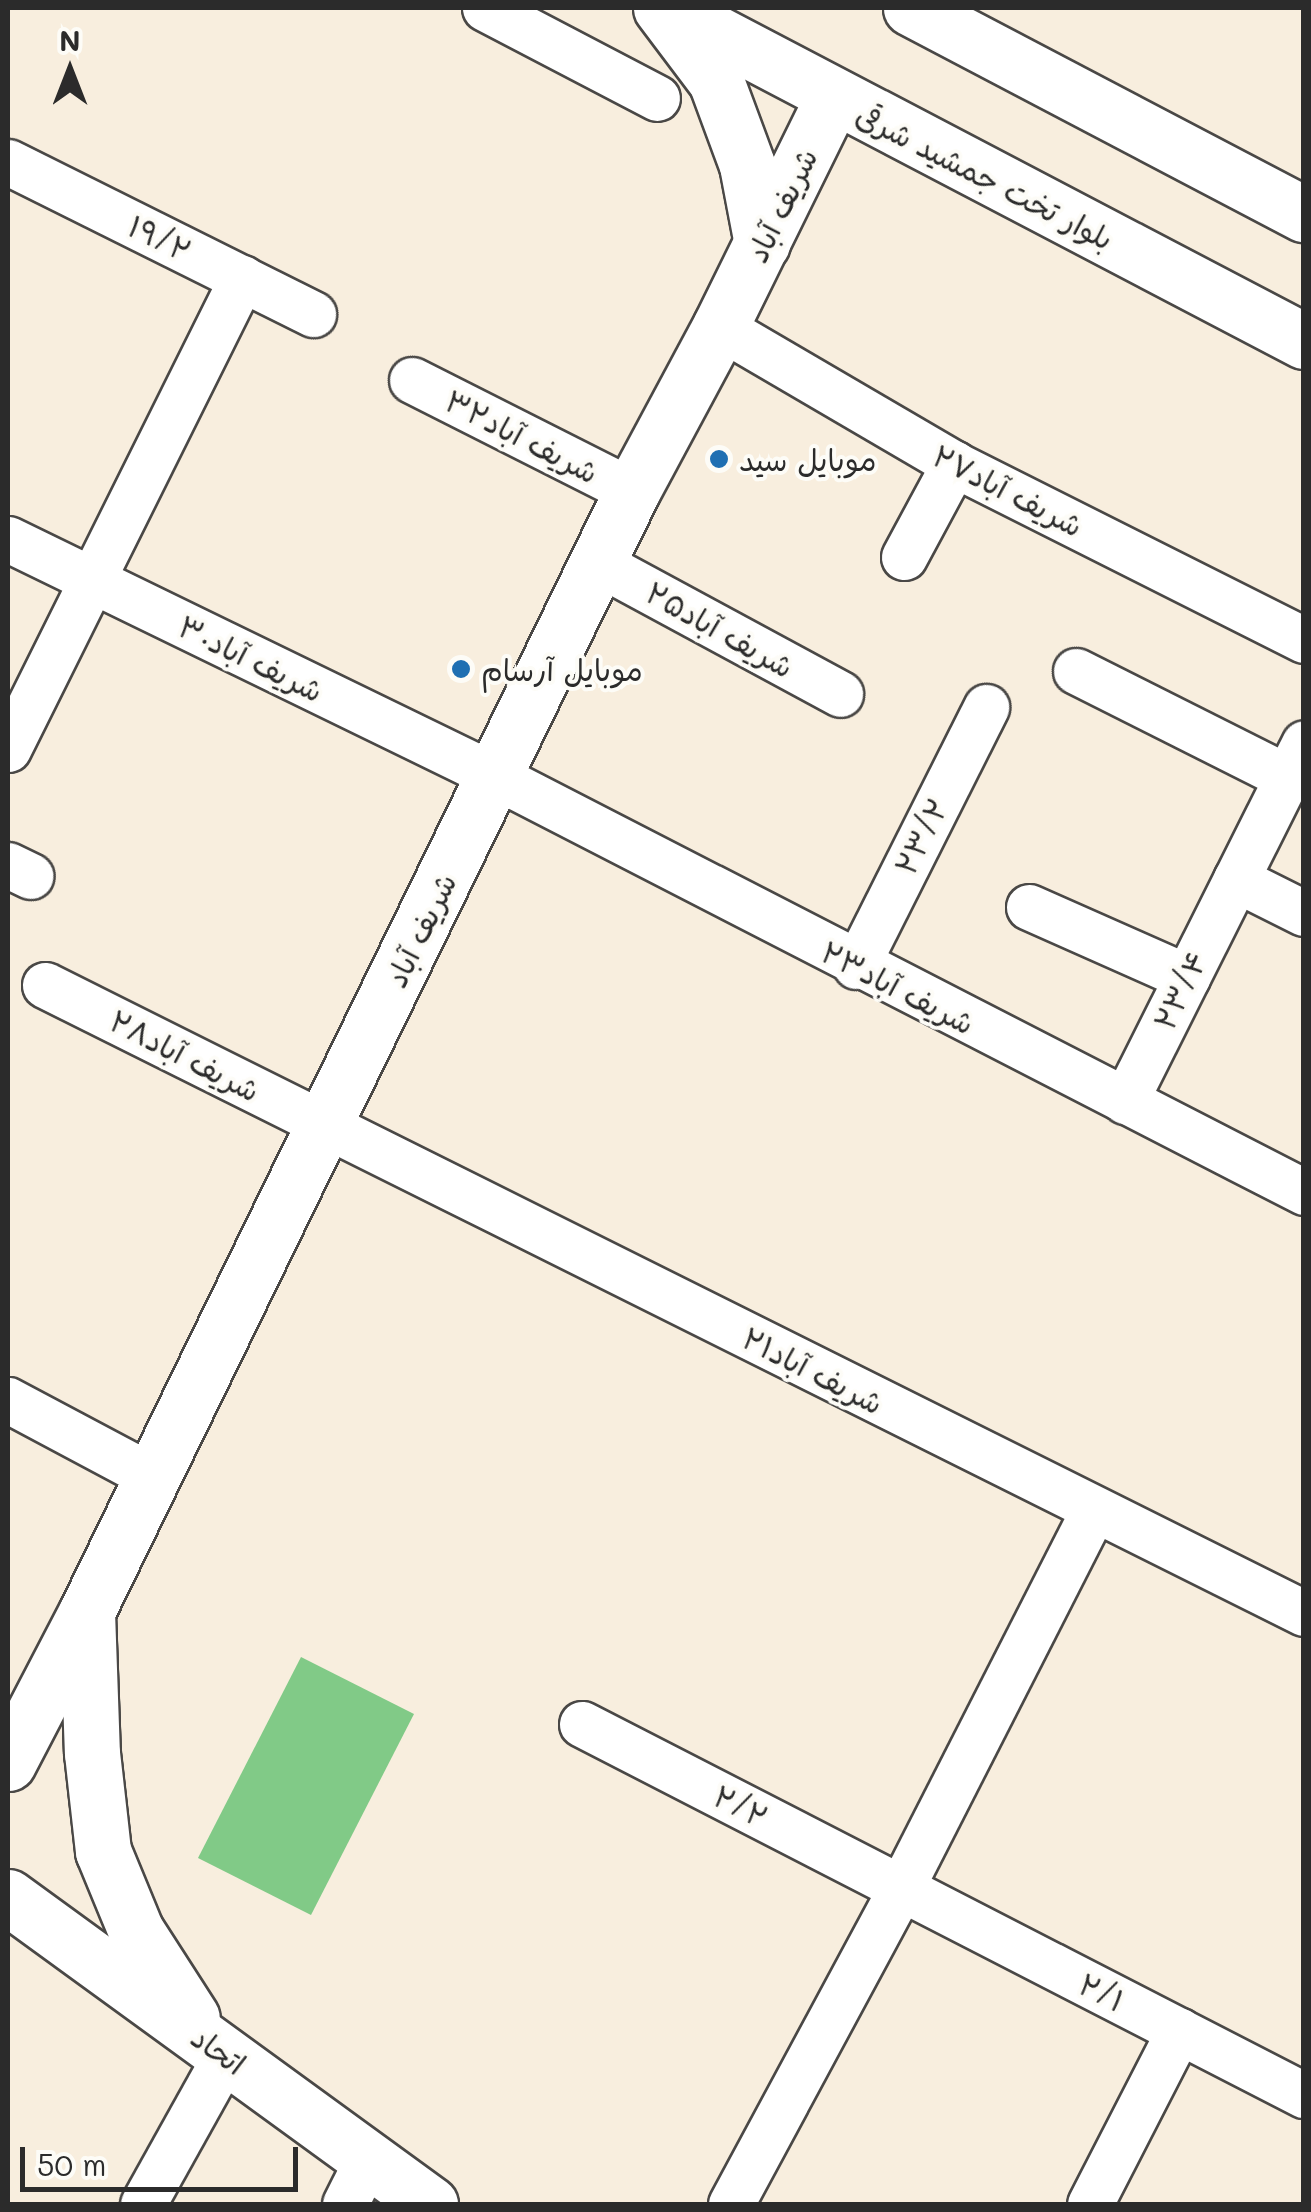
<!DOCTYPE html>
<html>
<head>
<meta charset="utf-8">
<style>
  body { margin:0 }
  #map { position:relative; width:1311px; height:2212px; overflow:hidden; background:#f8eede; font-family:Mali,"Playpen Sans Arabic",sans-serif }
  div>[style] { position:absolute }
  .green>* { inset:0; background:#81ca87 }
  .roads { filter:drop-shadow(2px 0 #4a4846) drop-shadow(-2px 0 #4a4846) drop-shadow(0 2px #4a4846) drop-shadow(0 -2px #4a4846) }
  .minor>* { height:45px; margin:-22.5px; padding:0 22.5px; transform-origin:22.5px; border-radius:22.5px; background:#fff }
  .secondary>* { height:55px; margin:-27.5px; padding:0 27.5px; transform-origin:27.5px; border-radius:27.5px; background:#fff }
  .primary>* { height:55px; margin:-27.5px; padding:0 27.5px; transform-origin:27.5px; border-radius:27.5px; background:#fff }
  .dots>* { width:28px; height:28px; translate:-50% -50%; box-sizing:border-box; border:5px solid #fdfcf7; border-radius:50% }
  span { translate:-50% -50%; white-space:nowrap; text-align:center; line-height:1.15; -webkit-text-stroke:8px #fdfcf7; paint-order:stroke }
  .street-label { font-size:30px; color:#2b2b2b }
  .poi-label { font-size:30px; color:#2b2b2b }
  .left { translate:0 -50%; text-align:left }
  .frame { position:absolute; inset:0; border:10px solid #2b2b2b; pointer-events:none }
  .north { position:absolute; left:20px; top:20px; width:100px; height:100px; -webkit-text-stroke:8px #fdfcf7; paint-order:stroke; rotate:0deg; font-size:28px; font-weight:700; line-height:40px; text-align:center; color:#2b2b2b }
  .north::after { content:''; display:block; margin:auto; width:35px; height:45px; background:#2b2b2b; clip-path:polygon(50% 0,100% 100%,50% 72%,0 100%) }
  .scale { position:absolute; left:20px; top:2147px; width:278px; height:45px; box-sizing:border-box; border:5px solid #2b2b2b; border-top:0; padding-left:12px; font-size:30px; line-height:35px; white-space:nowrap; color:#2b2b2b; -webkit-text-stroke:8px #fdfcf7; paint-order:stroke }
</style>
</head>
<body>
<div id="map">
  <div class="green">
    <div style="clip-path:polygon(301px 1657px,414px 1714px,311px 1915px,198px 1858px)"></div>
  </div>
  <div class="roads">
    <div class="minor">
      <div style="left:485px;top:8px;width:194px;rotate:27.6deg"></div>
      <div style="left:8px;top:162px;width:341px;rotate:26.5deg"></div>
      <div style="left:720px;top:327px;width:271px;rotate:30.3deg"></div>
      <div style="left:954px;top:464px;width:392px;rotate:26.7deg"></div>
      <div style="left:412px;top:380px;width:246px;rotate:26.8deg"></div>
      <div style="left:8px;top:539px;width:542px;rotate:25.95deg"></div>
      <div style="left:495px;top:776px;width:910px;rotate:27.21deg"></div>
      <div style="left:904px;top:557px;width:106px;rotate:-61.7deg"></div>
      <div style="left:600px;top:564px;width:273px;rotate:28.4deg"></div>
      <div style="left:1076px;top:671px;width:236px;rotate:26.7deg"></div>
      <div style="left:8px;top:749px;width:526px;rotate:-63.58deg"></div>
      <div style="left:8px;top:865px;width:25px;rotate:26deg"></div>
      <div style="left:1236px;top:879px;width:76px;rotate:26.6deg"></div>
      <div style="left:1029px;top:907px;width:173px;rotate:23.9deg"></div>
      <div style="left:856px;top:966px;width:290px;rotate:-63.3deg"></div>
      <div style="left:45px;top:985px;width:1407px;rotate:26.51deg"></div>
      <div style="left:1125px;top:1101px;width:400px;rotate:-63.4deg"></div>
      <div style="left:8px;top:1400px;width:162px;rotate:28deg"></div>
      <div style="left:582px;top:1724px;width:812px;rotate:27.2deg"></div>
      <div style="left:143px;top:2204px;width:171px;rotate:-60.9deg"></div>
      <div style="left:345px;top:2204px;width:49px;rotate:-63.4deg"></div>
      <div style="left:731px;top:2204px;width:359px;rotate:-61.7deg"></div>
      <div style="left:901px;top:1888px;width:424px;rotate:-63deg"></div>
      <div style="left:1090px;top:2204px;width:195px;rotate:-62.8deg"></div>
    </div>
    <div class="secondary">
      <div style="left:661px;top:8px;width:91px;rotate:53deg"></div>
      <div style="left:716px;top:81px;width:90px;rotate:69.7deg"></div>
      <div style="left:747px;top:165px;width:80px;rotate:79.2deg"></div>
      <div style="left:87px;top:1612px;width:141px;rotate:88deg"></div>
      <div style="left:92px;top:1753px;width:99px;rotate:83.6deg"></div>
      <div style="left:103px;top:1851px;width:87px;rotate:67.6deg"></div>
      <div style="left:136px;top:1931px;width:103px;rotate:57.2deg"></div>
      <div style="left:8px;top:1763px;width:171px;rotate:-62.5deg"></div>
      <div style="left:87px;top:1611px;width:1246px;rotate:-64.05deg"></div>
      <div style="left:632px;top:491px;width:186px;rotate:-61.8deg"></div>
      <div style="left:720px;top:327px;width:256px;rotate:-63.8deg"></div>
      <div style="left:8px;top:1897px;width:522px;rotate:36.04deg"></div>
    </div>
    <div class="primary">
      <div style="left:668px;top:8px;width:718px;rotate:27.64deg"></div>
      <div style="left:911px;top:8px;width:444px;rotate:27.7deg"></div>
    </div>
  </div>
  <div class="dots">
    <div style="left:719px;top:459px;background:#1f6fb2"></div>
    <div style="left:461px;top:669px;background:#1f6fb2"></div>
  </div>
  <div class="street-label">
    <span style="left:985px;top:176px;rotate:27deg">بلوار تخت جمشید شرقی</span>
    <span style="left:781px;top:205px;rotate:-64deg">شریف آباد</span>
    <span style="left:160px;top:238px;rotate:26deg">۱۹/۲</span>
    <span style="left:522px;top:436px;rotate:27deg">شریف آباد۳۲</span>
    <span style="left:1008px;top:490px;rotate:27deg">شریف آباد۲۷</span>
    <span style="left:720px;top:629px;rotate:29deg">شریف آباد۲۵</span>
    <span style="left:251px;top:658px;rotate:26deg">شریف آباد۳۰</span>
    <span style="left:921px;top:836px;rotate:-63deg">۲۳/۲</span>
    <span style="left:420px;top:930px;rotate:-64deg">شریف آباد</span>
    <span style="left:898px;top:987px;rotate:27deg">شریف آباد۲۳</span>
    <span style="left:1180px;top:990px;rotate:-64deg">۲۳/۴</span>
    <span style="left:185px;top:1055px;rotate:27deg">شریف آباد۲۸</span>
    <span style="left:813px;top:1370px;rotate:27deg">شریف آباد۲۱</span>
    <span style="left:741px;top:1806px;rotate:27deg">۲/۲</span>
    <span style="left:1102px;top:1992px;rotate:27deg">۲/۱</span>
    <span style="left:219px;top:2050px;rotate:36deg">اتحاد</span>
  </div>
  <div class="poi-label">
    <span class="left" style="left:739px;top:459px">موبایل سید</span>
    <span class="left" style="left:481px;top:669px">موبایل آرسام</span>
  </div>
  <div class="frame"></div>
  <div class="north">N</div>
  <div class="scale">50 m</div>
</div>
</body>
</html>
